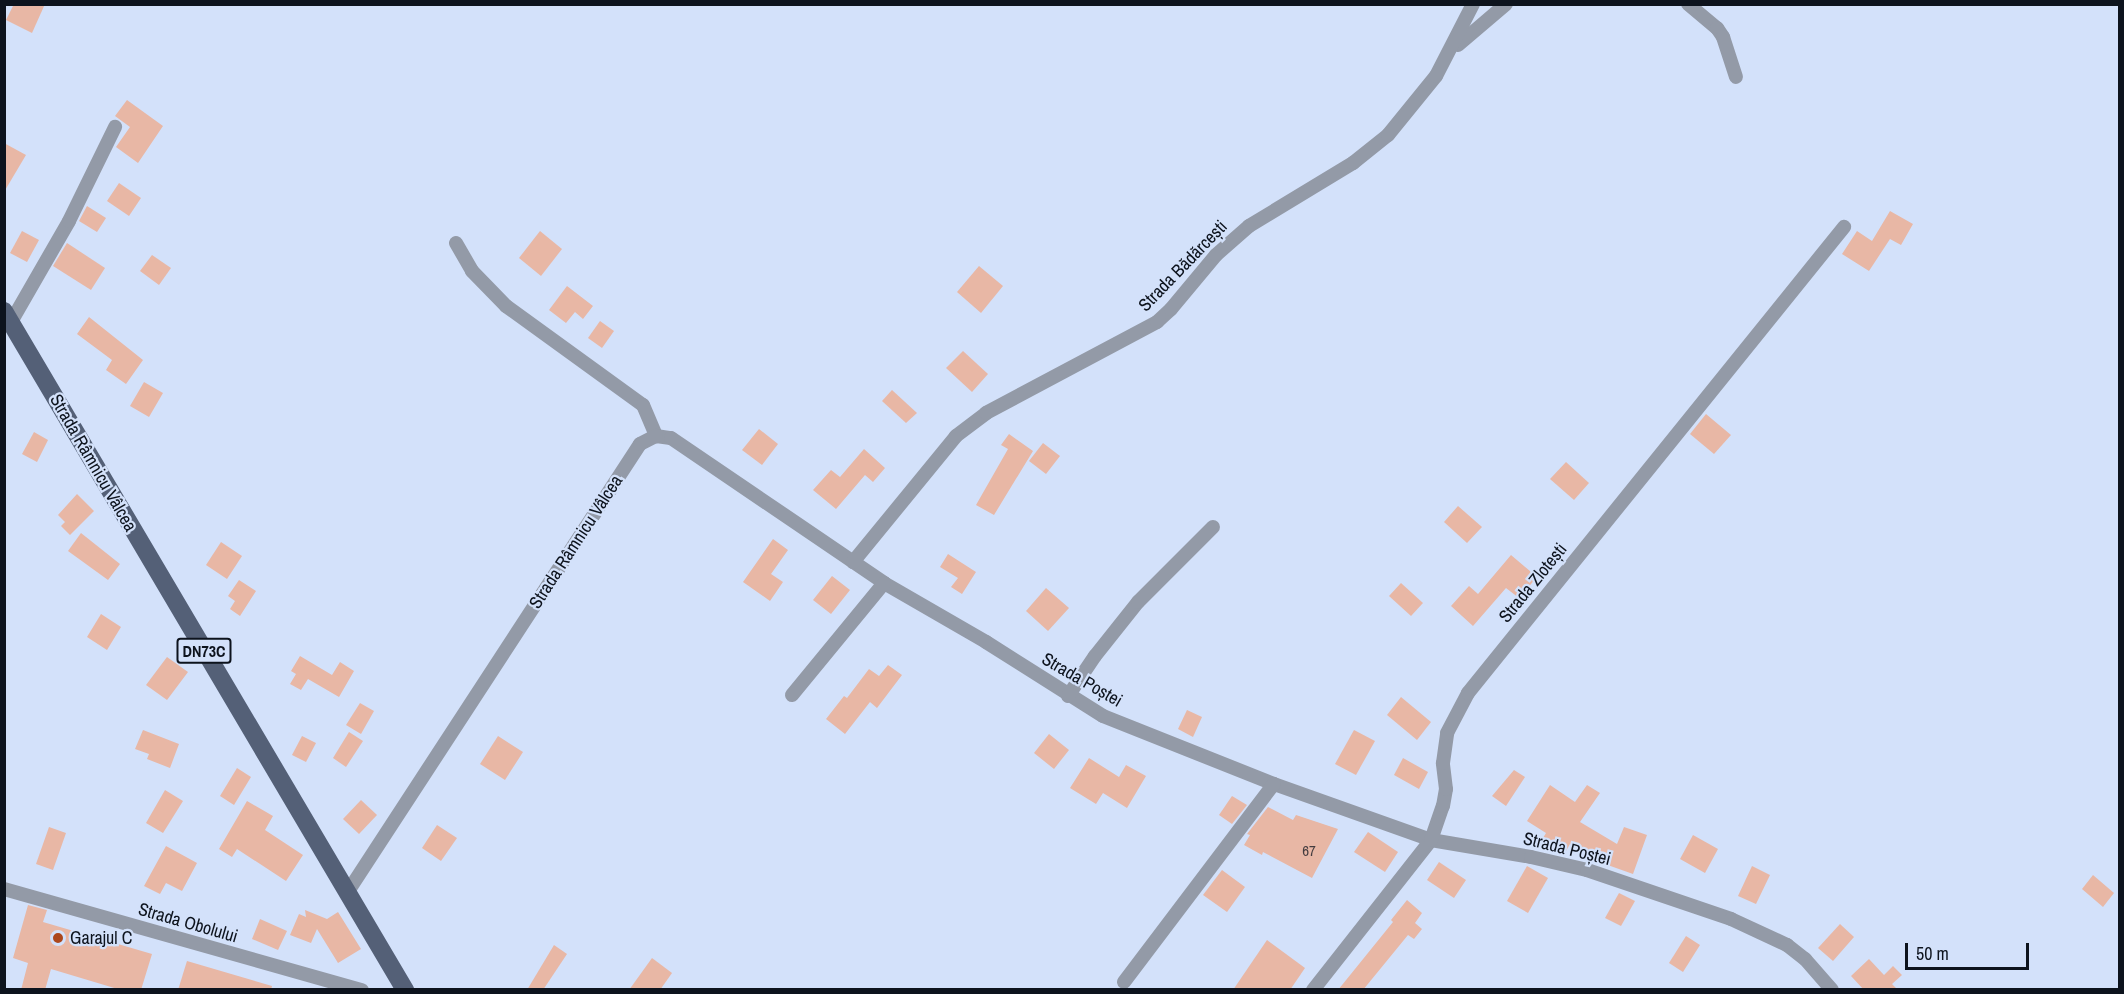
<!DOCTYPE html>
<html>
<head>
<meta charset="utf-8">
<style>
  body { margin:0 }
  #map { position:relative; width:2124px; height:994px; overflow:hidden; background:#d3e1fa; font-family:"Archivo Narrow",sans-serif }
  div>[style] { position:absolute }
  .building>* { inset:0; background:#e8b7a5 }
  .street>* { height:14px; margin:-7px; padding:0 7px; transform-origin:7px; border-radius:7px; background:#939aa7 }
  .primary>* { height:18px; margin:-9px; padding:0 9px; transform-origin:9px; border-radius:9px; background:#546077 }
  .dots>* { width:16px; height:16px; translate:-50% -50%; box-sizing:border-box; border:3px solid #d3e1fa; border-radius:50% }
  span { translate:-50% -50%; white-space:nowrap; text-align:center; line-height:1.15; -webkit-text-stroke:4.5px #d3e1fa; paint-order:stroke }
  .number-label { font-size:15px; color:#443c3f }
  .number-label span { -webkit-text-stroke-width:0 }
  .shield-label span { padding:2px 4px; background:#d3e1fa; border:2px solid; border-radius:4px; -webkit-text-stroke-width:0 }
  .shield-label { font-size:16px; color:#0d131d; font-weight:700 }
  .street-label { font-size:18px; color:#0d131d }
  .poi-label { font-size:18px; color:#0d131d }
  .left { translate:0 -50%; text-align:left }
  .frame { position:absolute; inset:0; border:6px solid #0d131d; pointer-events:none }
  .scale { position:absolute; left:1905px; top:943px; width:124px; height:27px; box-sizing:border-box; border:3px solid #0d131d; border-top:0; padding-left:8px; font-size:18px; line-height:21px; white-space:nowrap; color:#0d131d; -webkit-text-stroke:4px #d3e1fa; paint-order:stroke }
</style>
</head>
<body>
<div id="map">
  <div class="building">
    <div style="clip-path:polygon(14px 4px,45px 4px,32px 33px,6px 20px)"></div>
    <div style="clip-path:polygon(127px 100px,163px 126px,138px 163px,116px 147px,130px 127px,115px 116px)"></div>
    <div style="clip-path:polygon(4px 143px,26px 155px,4px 192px)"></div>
    <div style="clip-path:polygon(119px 183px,141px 198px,129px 216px,107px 201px)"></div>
    <div style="clip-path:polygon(87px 206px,106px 218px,97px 232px,79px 221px)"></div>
    <div style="clip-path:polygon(1890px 211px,1913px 224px,1901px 245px,1890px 239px,1869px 271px,1842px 254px,1857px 231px,1872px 241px)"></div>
    <div style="clip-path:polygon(22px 231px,39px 240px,27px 262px,10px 253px)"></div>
    <div style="clip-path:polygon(540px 231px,562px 249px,541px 276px,519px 258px)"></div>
    <div style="clip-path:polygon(67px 243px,105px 268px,91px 290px,53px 266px)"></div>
    <div style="clip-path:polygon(152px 255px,171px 268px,159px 285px,140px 271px)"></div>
    <div style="clip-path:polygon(979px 266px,1003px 286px,981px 313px,957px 292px)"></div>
    <div style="clip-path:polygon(567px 286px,593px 306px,583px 319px,575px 312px,566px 323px,549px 310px)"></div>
    <div style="clip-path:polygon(89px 317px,143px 360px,126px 384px,106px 370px,112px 360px,77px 334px)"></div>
    <div style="clip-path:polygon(600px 321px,614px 331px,602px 348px,588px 338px)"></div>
    <div style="clip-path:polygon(963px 351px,988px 374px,972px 392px,946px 368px)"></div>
    <div style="clip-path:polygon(144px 382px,163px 393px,149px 417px,130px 406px)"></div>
    <div style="clip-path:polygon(892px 390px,917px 413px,906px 423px,882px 401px)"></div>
    <div style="clip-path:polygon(1706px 414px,1731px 435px,1714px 454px,1690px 434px)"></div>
    <div style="clip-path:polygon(759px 429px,778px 444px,762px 465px,742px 450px)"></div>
    <div style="clip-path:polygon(34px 432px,48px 440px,37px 462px,22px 454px)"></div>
    <div style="clip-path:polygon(1009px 434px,1033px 451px,994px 515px,976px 505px,1008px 449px,1001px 445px)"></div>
    <div style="clip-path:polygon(1043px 443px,1060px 456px,1046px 474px,1029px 461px)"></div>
    <div style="clip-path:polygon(864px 449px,885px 468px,873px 482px,865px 475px,836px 509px,813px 490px,831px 470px,840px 477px)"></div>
    <div style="clip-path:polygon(1566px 462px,1589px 483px,1574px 500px,1550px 479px)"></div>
    <div style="clip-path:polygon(77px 494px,94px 511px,70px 535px,61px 526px,65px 522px,58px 515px)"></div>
    <div style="clip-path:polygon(1458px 506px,1482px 527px,1467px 543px,1444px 522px)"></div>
    <div style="clip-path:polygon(81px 533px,120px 564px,108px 580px,68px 551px)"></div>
    <div style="clip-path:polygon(773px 539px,788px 550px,771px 574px,783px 582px,770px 601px,743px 582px)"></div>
    <div style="clip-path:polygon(221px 542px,242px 556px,227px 579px,206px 565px)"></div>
    <div style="clip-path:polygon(948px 554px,976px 572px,962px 594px,951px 587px,958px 578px,940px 567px)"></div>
    <div style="clip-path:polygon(1511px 555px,1537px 577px,1519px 598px,1506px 588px,1473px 626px,1451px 606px,1469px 586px,1478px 594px)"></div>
    <div style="clip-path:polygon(832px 576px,850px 590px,831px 614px,813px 600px)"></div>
    <div style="clip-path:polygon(239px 580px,256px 591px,240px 616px,230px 609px,235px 601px,228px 596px)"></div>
    <div style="clip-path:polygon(1401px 583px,1423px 603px,1411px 616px,1389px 596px)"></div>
    <div style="clip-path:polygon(1046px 588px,1069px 608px,1048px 631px,1026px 611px)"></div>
    <div style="clip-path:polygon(101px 614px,121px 627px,107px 650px,87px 637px)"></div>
    <div style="clip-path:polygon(300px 656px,332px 675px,340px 662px,354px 671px,339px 697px,308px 679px,301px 690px,290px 684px,296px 674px,291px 671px)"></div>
    <div style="clip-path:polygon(167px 657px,188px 672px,167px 700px,146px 685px)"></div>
    <div style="clip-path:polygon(888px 665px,902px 675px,877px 708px,870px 702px,845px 734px,826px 719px,844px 696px,847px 698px,869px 669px,879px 676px)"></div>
    <div style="clip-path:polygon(1401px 697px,1431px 722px,1417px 740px,1387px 715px)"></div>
    <div style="clip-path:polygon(360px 703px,374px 711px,361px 734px,346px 725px)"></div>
    <div style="clip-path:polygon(1187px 710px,1202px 717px,1193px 737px,1178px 729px)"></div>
    <div style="clip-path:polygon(143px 730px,179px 744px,170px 768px,147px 759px,149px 754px,135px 749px)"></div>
    <div style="clip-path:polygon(1354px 730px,1375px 741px,1356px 775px,1335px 764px)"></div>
    <div style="clip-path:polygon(349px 732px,363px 741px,346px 767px,333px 758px)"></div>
    <div style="clip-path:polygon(1049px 734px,1069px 750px,1054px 769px,1034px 753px)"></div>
    <div style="clip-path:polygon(302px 736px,316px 743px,306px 762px,292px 755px)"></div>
    <div style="clip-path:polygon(498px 736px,523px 752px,505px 780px,480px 764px)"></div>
    <div style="clip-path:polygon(1089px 758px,1119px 777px,1126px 765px,1146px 776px,1127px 808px,1103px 793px,1096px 804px,1070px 788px)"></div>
    <div style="clip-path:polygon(1403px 758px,1428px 772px,1419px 789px,1394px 775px)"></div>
    <div style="clip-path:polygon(237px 768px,251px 777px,234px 805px,220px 796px)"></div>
    <div style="clip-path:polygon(1514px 770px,1525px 777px,1506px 806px,1492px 796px)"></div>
    <div style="clip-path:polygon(1550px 785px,1575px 802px,1587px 785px,1600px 793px,1580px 822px,1617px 844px,1624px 827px,1647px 835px,1633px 874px,1602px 863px,1570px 844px,1566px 851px,1562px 849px,1560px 853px,1540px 843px,1546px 833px,1527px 821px)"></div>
    <div style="clip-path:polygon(165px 790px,183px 801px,163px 833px,146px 823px)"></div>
    <div style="clip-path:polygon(1232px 796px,1247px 805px,1232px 824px,1219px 815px)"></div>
    <div style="clip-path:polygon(361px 800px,377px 815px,359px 834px,343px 819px)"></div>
    <div style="clip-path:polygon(247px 801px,273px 816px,265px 830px,303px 855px,286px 881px,237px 849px,232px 857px,219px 849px)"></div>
    <div style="clip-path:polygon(1268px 807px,1293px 820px,1296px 815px,1338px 829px,1312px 878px,1263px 852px,1262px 855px,1244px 845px,1250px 835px,1247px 834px)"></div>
    <div style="clip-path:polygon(437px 825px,457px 838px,441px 861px,422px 848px)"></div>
    <div style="clip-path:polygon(49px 827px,66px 833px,53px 870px,36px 864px)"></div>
    <div style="clip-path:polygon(1368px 832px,1398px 852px,1385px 872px,1354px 852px)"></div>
    <div style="clip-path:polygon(1693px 835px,1718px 849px,1705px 873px,1680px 859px)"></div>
    <div style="clip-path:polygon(166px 846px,197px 863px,182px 891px,166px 883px,160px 894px,144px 886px)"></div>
    <div style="clip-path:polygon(1439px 862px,1466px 880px,1454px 898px,1427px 880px)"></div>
    <div style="clip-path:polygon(1527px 866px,1548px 878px,1528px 913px,1507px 901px)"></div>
    <div style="clip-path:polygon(1752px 866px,1770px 875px,1756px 904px,1738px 896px)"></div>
    <div style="clip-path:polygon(1222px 870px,1245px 887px,1227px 912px,1203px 895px)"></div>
    <div style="clip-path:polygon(2093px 875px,2114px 893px,2103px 907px,2082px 889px)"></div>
    <div style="clip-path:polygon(1619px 893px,1635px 901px,1621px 926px,1605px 918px)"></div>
    <div style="clip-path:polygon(1407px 900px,1422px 913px,1415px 923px,1422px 929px,1414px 939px,1408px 935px,1363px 990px,1338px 990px,1393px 922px,1391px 920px)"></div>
    <div style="clip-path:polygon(28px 905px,47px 910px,43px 922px,152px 954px,141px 990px,121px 990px,51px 969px,45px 990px,21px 990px,28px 963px,13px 958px)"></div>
    <div style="clip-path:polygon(305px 910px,327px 919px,338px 912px,361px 949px,338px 963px,317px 929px,311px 943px,290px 935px,299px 914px,306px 917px)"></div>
    <div style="clip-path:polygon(260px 919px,287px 931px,278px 950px,252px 939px)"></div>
    <div style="clip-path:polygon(1840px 924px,1854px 937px,1833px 961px,1818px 948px)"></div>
    <div style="clip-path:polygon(1686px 936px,1700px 945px,1683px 972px,1669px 963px)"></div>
    <div style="clip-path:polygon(1267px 940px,1305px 968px,1290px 990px,1233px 990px)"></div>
    <div style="clip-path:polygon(554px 945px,567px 954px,543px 990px,527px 990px)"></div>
    <div style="clip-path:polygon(652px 958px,672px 973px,660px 990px,629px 990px)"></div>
    <div style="clip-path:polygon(1869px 959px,1884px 975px,1893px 966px,1902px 975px,1892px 984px,1898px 990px,1864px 990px,1851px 976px)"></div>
    <div style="clip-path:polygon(187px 961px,272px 986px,271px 990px,178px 990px)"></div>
  </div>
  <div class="street">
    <div style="left:1688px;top:4px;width:38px;rotate:40deg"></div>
    <div style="left:1717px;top:28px;width:11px;rotate:56deg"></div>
    <div style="left:1723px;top:37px;width:42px;rotate:72deg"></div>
    <div style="left:1458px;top:45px;width:63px;rotate:-40.5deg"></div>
    <div style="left:456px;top:243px;width:32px;rotate:60deg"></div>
    <div style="left:472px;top:271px;width:49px;rotate:45.8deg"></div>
    <div style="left:506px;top:306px;width:169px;rotate:35.9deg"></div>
    <div style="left:643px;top:405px;width:34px;rotate:67deg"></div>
    <div style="left:11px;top:322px;width:116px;rotate:-60.1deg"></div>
    <div style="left:69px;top:221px;width:105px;rotate:-63.9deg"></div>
    <div style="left:656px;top:436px;width:15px;rotate:8deg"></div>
    <div style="left:671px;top:438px;width:258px;rotate:34.2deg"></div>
    <div style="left:884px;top:583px;width:118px;rotate:30deg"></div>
    <div style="left:986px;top:642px;width:138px;rotate:32.3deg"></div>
    <div style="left:1103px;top:716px;width:184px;rotate:21.7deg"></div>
    <div style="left:1274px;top:784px;width:167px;rotate:19.6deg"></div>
    <div style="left:1431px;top:840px;width:101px;rotate:9.6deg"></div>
    <div style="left:1531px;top:857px;width:57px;rotate:13.1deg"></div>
    <div style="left:1587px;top:870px;width:152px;rotate:18.8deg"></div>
    <div style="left:1731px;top:919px;width:62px;rotate:24.9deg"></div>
    <div style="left:1787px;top:945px;width:23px;rotate:38deg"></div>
    <div style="left:1805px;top:959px;width:41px;rotate:48.9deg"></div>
    <div style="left:853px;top:562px;width:163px;rotate:-50.7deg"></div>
    <div style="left:956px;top:436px;width:38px;rotate:-37deg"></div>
    <div style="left:986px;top:413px;width:194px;rotate:-28deg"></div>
    <div style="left:1157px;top:322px;width:19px;rotate:-43deg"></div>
    <div style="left:1171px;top:309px;width:70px;rotate:-50.2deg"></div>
    <div style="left:1216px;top:255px;width:44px;rotate:-41.3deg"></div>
    <div style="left:1249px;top:226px;width:122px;rotate:-31.2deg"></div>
    <div style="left:1353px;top:163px;width:45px;rotate:-38.7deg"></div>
    <div style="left:1388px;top:135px;width:76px;rotate:-50.9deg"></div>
    <div style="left:1436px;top:76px;width:81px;rotate:-62.8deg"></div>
    <div style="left:792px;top:695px;width:145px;rotate:-50.6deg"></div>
    <div style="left:1068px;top:696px;width:48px;rotate:-56deg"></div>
    <div style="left:1095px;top:656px;width:69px;rotate:-51.5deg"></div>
    <div style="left:1138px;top:602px;width:106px;rotate:-45deg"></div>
    <div style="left:4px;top:889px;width:372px;rotate:15.8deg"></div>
    <div style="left:347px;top:893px;width:536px;rotate:-56.87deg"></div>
    <div style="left:640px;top:444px;width:18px;rotate:-27deg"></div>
    <div style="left:1124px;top:982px;width:248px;rotate:-52.9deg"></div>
    <div style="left:1313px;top:990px;width:191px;rotate:-51.8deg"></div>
    <div style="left:1431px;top:840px;width:36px;rotate:-71deg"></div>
    <div style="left:1443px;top:806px;width:17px;rotate:-80deg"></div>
    <div style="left:1446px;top:789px;width:26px;rotate:-97deg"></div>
    <div style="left:1443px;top:763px;width:30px;rotate:-82deg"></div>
    <div style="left:1447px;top:733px;width:45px;rotate:-62.3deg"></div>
    <div style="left:1468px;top:693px;width:599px;rotate:-51.1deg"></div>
  </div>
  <div class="primary">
    <div style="left:4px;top:311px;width:789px;rotate:59.43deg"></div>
  </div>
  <div class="dots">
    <div style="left:58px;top:938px;background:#ac471c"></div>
  </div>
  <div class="number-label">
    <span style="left:1309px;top:851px">67</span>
  </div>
  <div class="shield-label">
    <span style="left:204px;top:651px">DN73C</span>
  </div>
  <div class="street-label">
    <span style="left:1183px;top:266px;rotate:-46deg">Strada Bădărcești</span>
    <span style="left:93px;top:463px;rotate:60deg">Strada Râmnicu Vâlcea</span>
    <span style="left:576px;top:542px;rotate:-57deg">Strada Râmnicu Vâlcea</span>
    <span style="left:1533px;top:583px;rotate:-51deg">Strada Zlotești</span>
    <span style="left:1082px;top:680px;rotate:30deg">Strada Poștei</span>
    <span style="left:1567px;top:849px;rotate:14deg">Strada Poștei</span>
    <span style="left:188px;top:923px;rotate:16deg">Strada Obolului</span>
  </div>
  <div class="poi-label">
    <span class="left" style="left:70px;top:938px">Garajul C</span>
  </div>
  <div class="frame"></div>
  <div class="scale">50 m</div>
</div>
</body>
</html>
